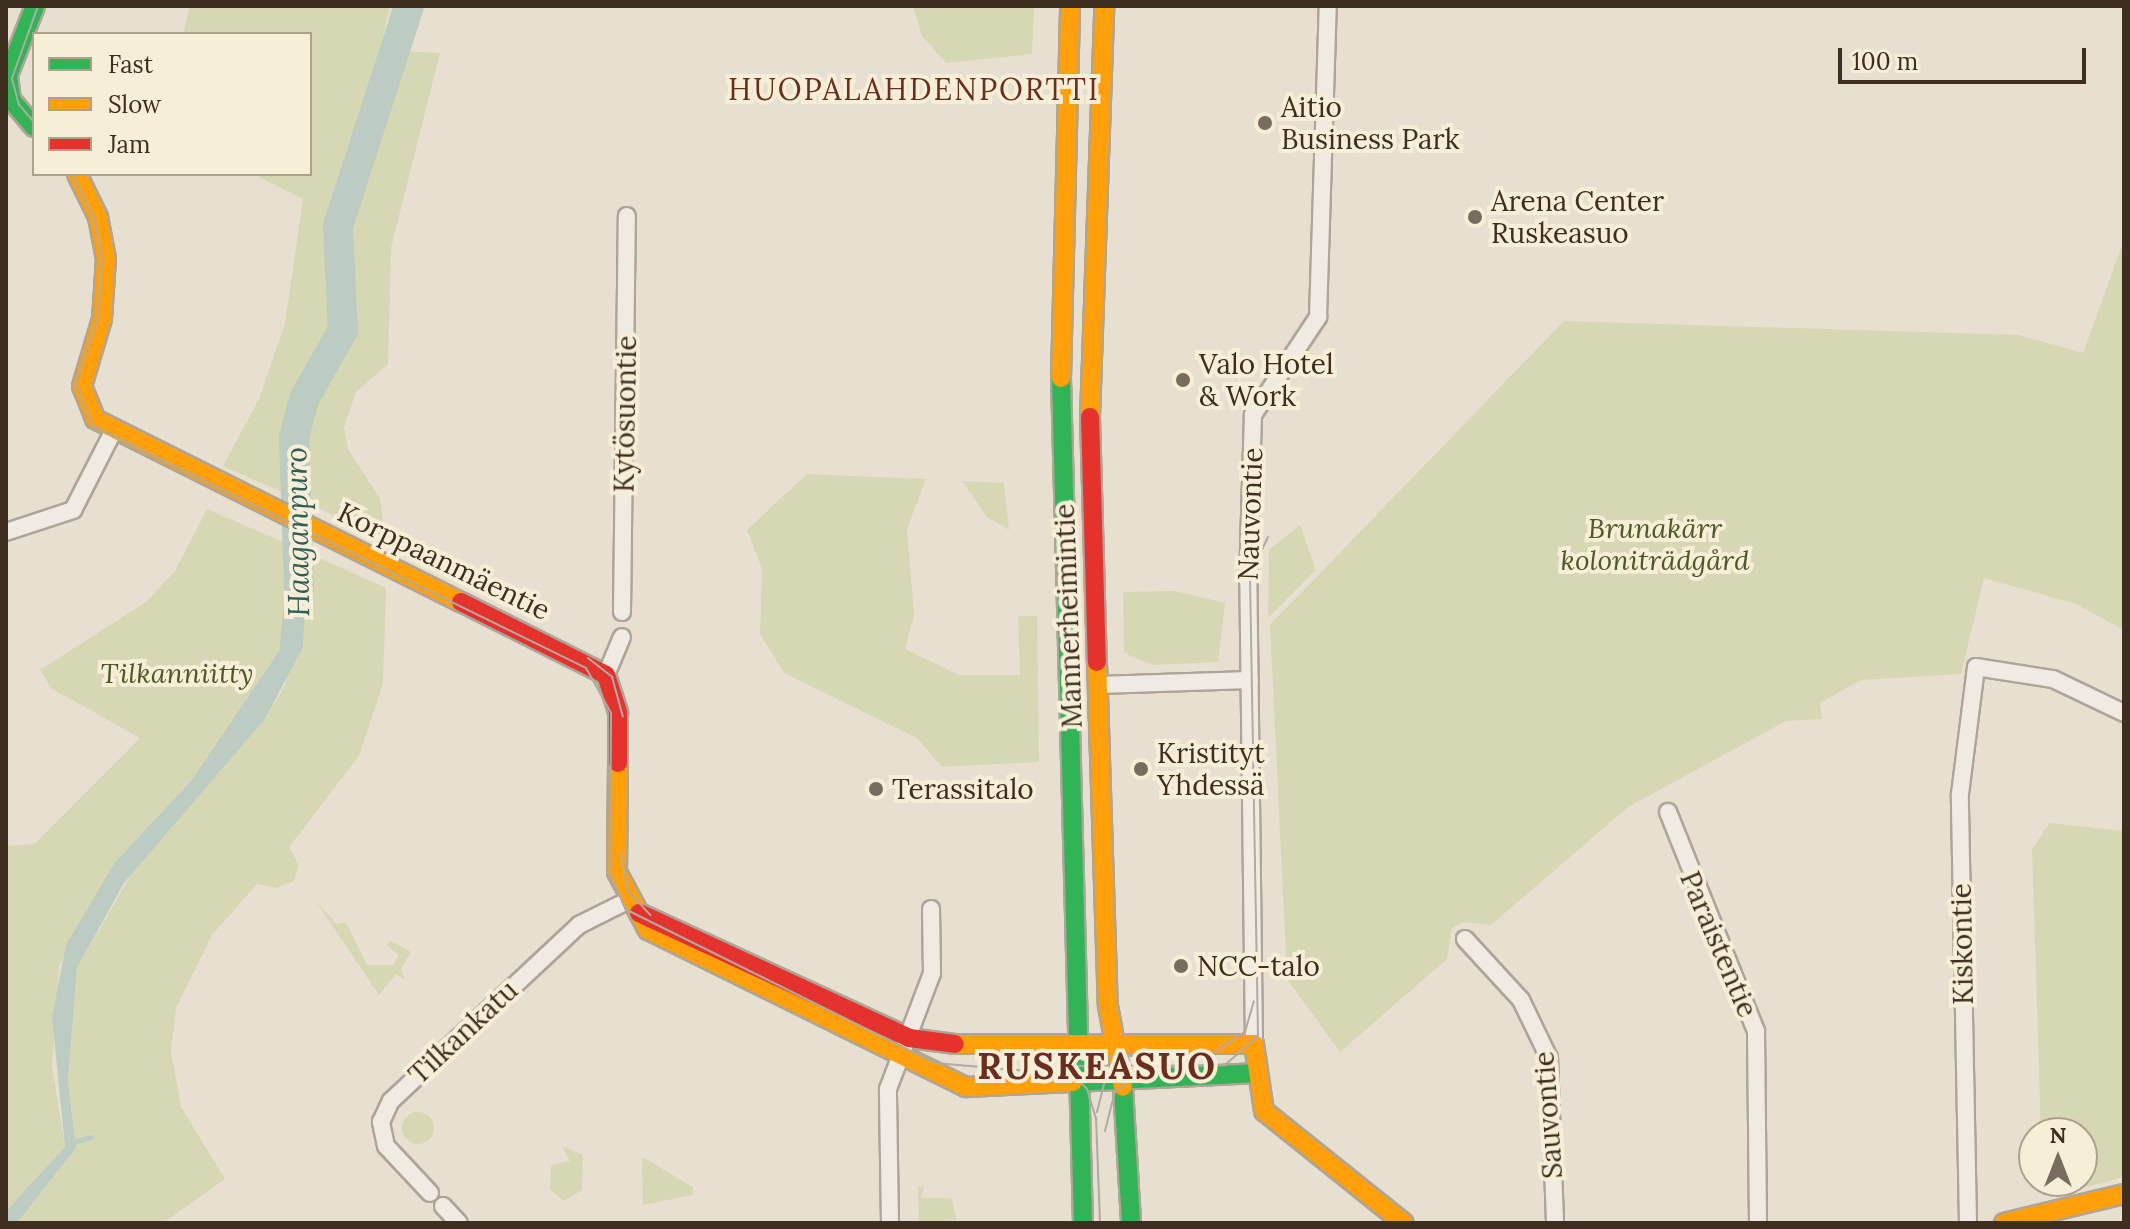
<!DOCTYPE html>
<html>
<head>
<meta charset="utf-8">
<style>
  body { margin:0 }
  #map { position:relative; width:2130px; height:1229px; overflow:hidden; background:#e7e0d1; font-family:Lora,serif }
  div>[style] { position:absolute }
  .green>* { inset:0; background:#d6d7b3 }
  .round { border-radius:50% }
  .water>* { inset:0; background:#bcccc2 }
  .stream>* { height:5px; margin:-2.5px; padding:0 2.5px; transform-origin:2.5px; border-radius:2.5px; background:#bcccc2 }
  .river>* { height:30px; margin:-15px; padding:0 15px; transform-origin:15px; border-radius:15px; background:#bcccc2 }
  .roads { filter:drop-shadow(2px 0 #ada599) drop-shadow(-2px 0 #ada599) drop-shadow(0 2px #ada599) drop-shadow(0 -2px #ada599) }
  .street>* { height:16px; margin:-8px; padding:0 8px; transform-origin:8px; border-radius:8px; background:#efebe3 }
  .fast>* { height:18px; margin:-9px; padding:0 9px; transform-origin:9px; border-radius:9px; background:#30b455 }
  .slow>* { height:18px; margin:-9px; padding:0 9px; transform-origin:9px; border-radius:9px; background:#ff9f0a }
  .jam>* { height:18px; margin:-9px; padding:0 9px; transform-origin:9px; border-radius:9px; background:#e5322d }
  .tram>* { height:2px; margin:-1px; padding:0 1px; transform-origin:1px; border-radius:1px; background:#afaaa2 }
  .dots>* { width:22px; height:22px; translate:-50% -50%; box-sizing:border-box; border:4px solid #f7eed8; border-radius:50% }
  span { translate:-50% -50%; white-space:nowrap; text-align:center; line-height:1.15; -webkit-text-stroke:8px #f7eed8; paint-order:stroke }
  .poi-label { font-size:28px; color:#3d2e20 }
  .left { translate:0 -50%; text-align:left }
  .street-label { font-size:28px; color:#3d2e20 }
  .park-label { font-size:28px; color:#4d5a26; font-style:italic }
  .neighbourhood-label { font-size:30px; color:#6b2e1e; letter-spacing:2px }
  .water-label { font-size:30px; color:#2f5d5a; font-style:italic }
  .district-label { font-size:36px; color:#6b2e1e; font-weight:700; letter-spacing:2px }
  .frame { position:absolute; inset:0; border:8px solid #3d2e20; pointer-events:none }
  .legend { position:absolute; left:32px; top:32px; width:280px; height:144px; box-sizing:border-box; background:#f7eed8; border:2px solid #ada18e; margin:0; padding:10px 14px; list-style:none; font-size:24px; color:#3d2e20 }
  .legend li { display:flex; align-items:center; gap:16px; height:40px }
  .legend b { width:40px; border:2px solid #ada18e }
  .north { position:absolute; left:2018px; top:1117px; width:80px; height:80px; box-sizing:border-box; background:#f7eed8; border:2px solid #ada18e; border-radius:50%; rotate:0deg; font-size:22px; font-weight:700; line-height:32px; text-align:center; color:#3d2e20 }
  .north::after { content:''; display:block; margin:auto; width:28px; height:36px; background:#786c5e; clip-path:polygon(50% 0,100% 100%,50% 72%,0 100%) }
  .scale { position:absolute; left:1838px; top:48px; width:248px; height:36px; box-sizing:border-box; border:4px solid #3d2e20; border-top:0; padding-left:10px; font-size:24px; line-height:28px; white-space:nowrap; color:#3d2e20; -webkit-text-stroke:6px #f7eed8; paint-order:stroke }
</style>
</head>
<body>
<div id="map">
  <div class="green">
    <div style="clip-path:polygon(190px 6px,390px 6px,380px 50px,440px 53px,391px 248px,388px 364px,356px 392px,344px 427px,348px 449px,380px 499px,385px 538px,223px 466px,259px 399px,285px 324px,303px 199px,253px 174px,310px 174px,310px 34px,183px 34px)"></div>
    <div style="clip-path:polygon(913px 6px,1034px 6px,1032px 54px,946px 63px,922px 36px)"></div>
    <div style="clip-path:polygon(2124px 240px,2124px 630px,2076px 604px,1984px 578px,1961px 674px,1861px 680px,1820px 703px,1822px 719px,1786px 721px,1628px 807px,1491px 925px,1463px 922px,1452px 928px,1447px 959px,1340px 1052px,1287px 979px,1270px 625px,1564px 321px,2019px 335px,2083px 353px)"></div>
    <div style="clip-path:polygon(807px 474px,926px 479px,907px 529px,914px 615px,905px 649px,959px 675px,1020px 675px,1018px 616px,1037px 616px,1039px 762px,942px 767px,917px 738px,784px 673px,760px 634px,762px 569px,747px 530px)"></div>
    <div style="clip-path:polygon(962px 481px,1004px 483px,1009px 530px,987px 517px)"></div>
    <div style="clip-path:polygon(207px 509px,290px 545px,279px 651px,191px 781px,115px 862px,59px 966px,52px 1066px,65px 1147px,6px 1213px,6px 846px,35px 844px,140px 738px,51px 688px,40px 670px,146px 602px,175px 571px)"></div>
    <div style="clip-path:polygon(1300px 525px,1316px 570px,1268px 618px,1269px 550px)"></div>
    <div style="clip-path:polygon(308px 553px,386px 588px,383px 684px,359px 756px,289px 847px,299px 865px,294px 881px,276px 888px,257px 884px,212px 935px,176px 1008px,171px 1051px,181px 1107px,225px 1179px,163px 1223px,17px 1223px,76px 1148px,68px 1080px,77px 968px,133px 871px,265px 719px,285px 685px,310px 584px)"></div>
    <div style="clip-path:polygon(1175px 591px,1225px 603px,1218px 662px,1152px 665px,1124px 653px,1123px 592px)"></div>
    <div style="clip-path:polygon(2050px 823px,2124px 831px,2124px 1177px,2063px 1193px,2058px 1181px,2082px 1181px,2082px 1133px,2041px 1133px,2032px 849px)"></div>
    <div style="clip-path:polygon(315px 900px,336px 924px,346px 922px,367px 965px,393px 965px,399px 955px,387px 945px,391px 941px,411px 952px,401px 969px,405px 980px,396px 974px,379px 995px)"></div>
    <div class="round" style="left:402px;top:1112px;width:32px;height:32px"></div>
    <div style="clip-path:polygon(561px 1145px,583px 1155px,582px 1190px,564px 1201px,550px 1189px,551px 1165px,570px 1161px)"></div>
    <div style="clip-path:polygon(642px 1157px,693px 1187px,693px 1195px,643px 1205px)"></div>
    <div style="clip-path:polygon(924px 1186px,921px 1198px,951px 1198px,957px 1220px,919px 1223px,918px 1187px)"></div>
  </div>
  <div class="water">
    <div style="clip-path:polygon(290px 545px,308px 553px,303px 647px,265px 719px,124px 883px,77px 968px,68px 1080px,76px 1148px,17px 1223px,6px 1223px,8px 1209px,65px 1147px,52px 1017px,66px 945px,115px 862px,191px 781px,279px 651px)"></div>
  </div>
  <div class="stream">
    <div style="left:70px;top:1143px;width:22px;rotate:-16deg"></div>
  </div>
  <div class="river">
    <div style="left:299px;top:589px;width:152px;rotate:-91.9deg"></div>
    <div style="left:294px;top:437px;width:39px;rotate:-75deg"></div>
    <div style="left:304px;top:399px;width:79px;rotate:-60.5deg"></div>
    <div style="left:343px;top:330px;width:104px;rotate:-92.8deg"></div>
    <div style="left:338px;top:226px;width:231px;rotate:-72.1deg"></div>
  </div>
  <div class="roads">
    <div class="street">
      <div style="left:6px;top:532px;width:71px;rotate:-18.2deg"></div>
      <div style="left:73px;top:510px;width:88px;rotate:-62.9deg"></div>
      <div style="left:622px;top:612px;width:396px;rotate:-89.3deg"></div>
      <div style="left:606px;top:675px;width:41px;rotate:-67.2deg"></div>
      <div style="left:1099px;top:685px;width:151px;rotate:-1.9deg"></div>
      <div style="left:1668px;top:812px;width:236px;rotate:68.1deg"></div>
      <div style="left:1756px;top:1031px;width:192px;rotate:89.4deg"></div>
      <div style="left:1465px;top:939px;width:83px;rotate:47.4deg"></div>
      <div style="left:1521px;top:1000px;width:64px;rotate:64.2deg"></div>
      <div style="left:1549px;top:1058px;width:165px;rotate:87.9deg"></div>
      <div style="left:1254px;top:1044px;width:462px;rotate:-90.7deg"></div>
      <div style="left:1248px;top:582px;width:167px;rotate:-88.3deg"></div>
      <div style="left:1253px;top:415px;width:118px;rotate:-56.4deg"></div>
      <div style="left:1318px;top:317px;width:311px;rotate:-88.2deg"></div>
      <div style="left:430px;top:1193px;width:64px;rotate:-133.1deg"></div>
      <div style="left:386px;top:1146px;width:25px;rotate:-102deg"></div>
      <div style="left:381px;top:1122px;width:23px;rotate:-65deg"></div>
      <div style="left:391px;top:1101px;width:258px;rotate:-43.1deg"></div>
      <div style="left:579px;top:925px;width:54px;rotate:-26.6deg"></div>
      <div style="left:443px;top:1206px;width:23px;rotate:47deg"></div>
      <div style="left:890px;top:1223px;width:134px;rotate:-90.9deg"></div>
      <div style="left:888px;top:1089px;width:124px;rotate:-69.2deg"></div>
      <div style="left:932px;top:973px;width:64px;rotate:-90.9deg"></div>
      <div style="left:1968px;top:1223px;width:429px;rotate:-91.1deg"></div>
      <div style="left:1960px;top:794px;width:128px;rotate:-82.8deg"></div>
      <div style="left:1976px;top:667px;width:78px;rotate:8.9deg"></div>
      <div style="left:2053px;top:679px;width:79px;rotate:25.6deg"></div>
    </div>
    <div class="fast">
      <div style="left:34px;top:127px;width:35px;rotate:-130deg"></div>
      <div style="left:11px;top:100px;width:25px;rotate:-97deg"></div>
      <div style="left:8px;top:75px;width:74px;rotate:-68.6deg"></div>
      <div style="left:1061px;top:378px;width:845px;rotate:88.51deg"></div>
      <div style="left:1073px;top:1082px;width:182px;rotate:-2.8deg"></div>
      <div style="left:1123px;top:1087px;width:136px;rotate:86.6deg"></div>
    </div>
    <div class="slow">
      <div style="left:77px;top:174px;width:48px;rotate:64deg"></div>
      <div style="left:98px;top:217px;width:43px;rotate:79.2deg"></div>
      <div style="left:106px;top:259px;width:60px;rotate:93.8deg"></div>
      <div style="left:102px;top:319px;width:70px;rotate:106.6deg"></div>
      <div style="left:82px;top:386px;width:35px;rotate:68deg"></div>
      <div style="left:95px;top:419px;width:409px;rotate:26.6deg"></div>
      <div style="left:1061px;top:378px;width:372px;rotate:-88.6deg"></div>
      <div style="left:1090px;top:417px;width:411px;rotate:-88deg"></div>
      <div style="left:1097px;top:662px;width:344px;rotate:88.2deg"></div>
      <div style="left:1108px;top:1006px;width:82px;rotate:79.5deg"></div>
      <div style="left:618px;top:763px;width:109px;rotate:90.5deg"></div>
      <div style="left:617px;top:872px;width:66px;rotate:61.9deg"></div>
      <div style="left:648px;top:930px;width:355px;rotate:26.3deg"></div>
      <div style="left:966px;top:1087px;width:107px;rotate:-2.7deg"></div>
      <div style="left:955px;top:1044px;width:299px"></div>
      <div style="left:1254px;top:1044px;width:68px;rotate:81.5deg"></div>
      <div style="left:1264px;top:1111px;width:179px;rotate:38.7deg"></div>
      <div style="left:2004px;top:1223px;width:123px;rotate:-13.6deg"></div>
    </div>
    <div class="jam">
      <div style="left:1090px;top:417px;width:245px;rotate:88.4deg"></div>
      <div style="left:461px;top:602px;width:162px;rotate:26.7deg"></div>
      <div style="left:606px;top:675px;width:40px;rotate:72deg"></div>
      <div style="left:618px;top:713px;width:50px;rotate:90deg"></div>
      <div style="left:639px;top:913px;width:298px;rotate:24.8deg"></div>
      <div style="left:909px;top:1038px;width:46px;rotate:7.4deg"></div>
    </div>
  </div>
  <div class="tram">
    <div style="left:34px;top:122px;width:23px;rotate:-131deg"></div>
    <div style="left:19px;top:105px;width:28px;rotate:-105deg"></div>
    <div style="left:12px;top:78px;width:77px;rotate:-70.1deg"></div>
    <div style="left:72px;top:174px;width:49px;rotate:63.4deg"></div>
    <div style="left:94px;top:218px;width:41px;rotate:78.7deg"></div>
    <div style="left:102px;top:258px;width:60px;rotate:93.8deg"></div>
    <div style="left:98px;top:318px;width:69px;rotate:108.7deg"></div>
    <div style="left:76px;top:383px;width:46px;rotate:68.4deg"></div>
    <div style="left:93px;top:426px;width:549px;rotate:26.15deg"></div>
    <div style="left:586px;top:668px;width:51px;rotate:60.9deg"></div>
    <div style="left:611px;top:713px;width:160px;rotate:90.4deg"></div>
    <div style="left:610px;top:873px;width:39px;rotate:67deg"></div>
    <div style="left:625px;top:909px;width:346px;rotate:26.4deg"></div>
    <div style="left:935px;top:1063px;width:139px;rotate:5deg"></div>
    <div style="left:1073px;top:1075px;width:20px;rotate:45deg"></div>
    <div style="left:1087px;top:1089px;width:30px;rotate:73deg"></div>
    <div style="left:1096px;top:1118px;width:105px;rotate:87.8deg"></div>
    <div style="left:588px;top:658px;width:31px;rotate:38deg"></div>
    <div style="left:612px;top:677px;width:41px;rotate:74.6deg"></div>
    <div style="left:621px;top:853px;width:39px;rotate:80deg"></div>
    <div style="left:628px;top:891px;width:33px;rotate:47deg"></div>
    <div style="left:1089px;top:1057px;width:123px;rotate:-1.4deg"></div>
    <div style="left:1212px;top:1054px;width:40px;rotate:-34deg"></div>
    <div style="left:1245px;top:1032px;width:32px;rotate:-74deg"></div>
    <div style="left:1059px;top:1066px;width:166px;rotate:-0.3deg"></div>
    <div style="left:1225px;top:1065px;width:44px;rotate:-41.3deg"></div>
    <div style="left:1258px;top:1036px;width:461px;rotate:-91deg"></div>
    <div style="left:1250px;top:575px;width:42px;rotate:-64.7deg"></div>
    <div style="left:1097px;top:1112px;width:30px;rotate:-76deg"></div>
    <div style="left:1104px;top:1083px;width:25px;rotate:-47deg"></div>
    <div style="left:1105px;top:1131px;width:41px;rotate:-76deg"></div>
    <div style="left:1115px;top:1091px;width:34px;rotate:-34deg"></div>
  </div>
  <div class="dots">
    <div style="left:1265px;top:123px;background:#786c5e"></div>
    <div style="left:1475px;top:217px;background:#786c5e"></div>
    <div style="left:1183px;top:380px;background:#786c5e"></div>
    <div style="left:1141px;top:769px;background:#786c5e"></div>
    <div style="left:876px;top:789px;background:#786c5e"></div>
    <div style="left:1181px;top:966px;background:#786c5e"></div>
  </div>
  <div class="poi-label">
    <span class="left" style="left:1281px;top:123px">Aitio<br>Business Park</span>
    <span class="left" style="left:1491px;top:217px">Arena Center<br>Ruskeasuo</span>
    <span class="left" style="left:1199px;top:380px">Valo Hotel<br>&amp; Work</span>
    <span class="left" style="left:1157px;top:769px">Kristityt<br>Yhdessä</span>
    <span class="left" style="left:892px;top:789px">Terassitalo</span>
    <span class="left" style="left:1197px;top:966px">NCC-talo</span>
  </div>
  <div class="street-label">
    <span style="left:625px;top:414px;rotate:-89deg">Kytösuontie</span>
    <span style="left:1250px;top:514px;rotate:-88deg">Nauvontie</span>
    <span style="left:444px;top:561px;rotate:26deg">Korppaanmäentie</span>
    <span style="left:1068px;top:616px;rotate:-92deg">Mannerheimintie</span>
    <span style="left:1719px;top:944px;rotate:67deg">Paraistentie</span>
    <span style="left:1962px;top:944px;rotate:-91deg">Kiskontie</span>
    <span style="left:463px;top:1032px;rotate:-43deg">Tilkankatu</span>
    <span style="left:1548px;top:1115px;rotate:-94deg">Sauvontie</span>
  </div>
  <div class="park-label">
    <span style="left:1655px;top:544px">Brunakärr<br>koloniträdgård</span>
    <span style="left:177px;top:673px">Tilkanniitty</span>
  </div>
  <div class="neighbourhood-label">
    <span style="left:914px;top:89px">HUOPALAHDENPORTTI</span>
  </div>
  <div class="water-label">
    <span style="left:297px;top:532px;rotate:-91deg">Haaganpuro</span>
  </div>
  <div class="district-label">
    <span style="left:1097px;top:1067px">RUSKEASUO</span>
  </div>
  <div class="frame"></div>
  <ul class="legend">
  <li><b style="height:10px;background:#30b455"></b>Fast</li>
  <li><b style="height:10px;background:#ff9f0a"></b>Slow</li>
  <li><b style="height:10px;background:#e5322d"></b>Jam</li>
  </ul>
  <div class="north">N</div>
  <div class="scale">100 m</div>
</div>
</body>
</html>
